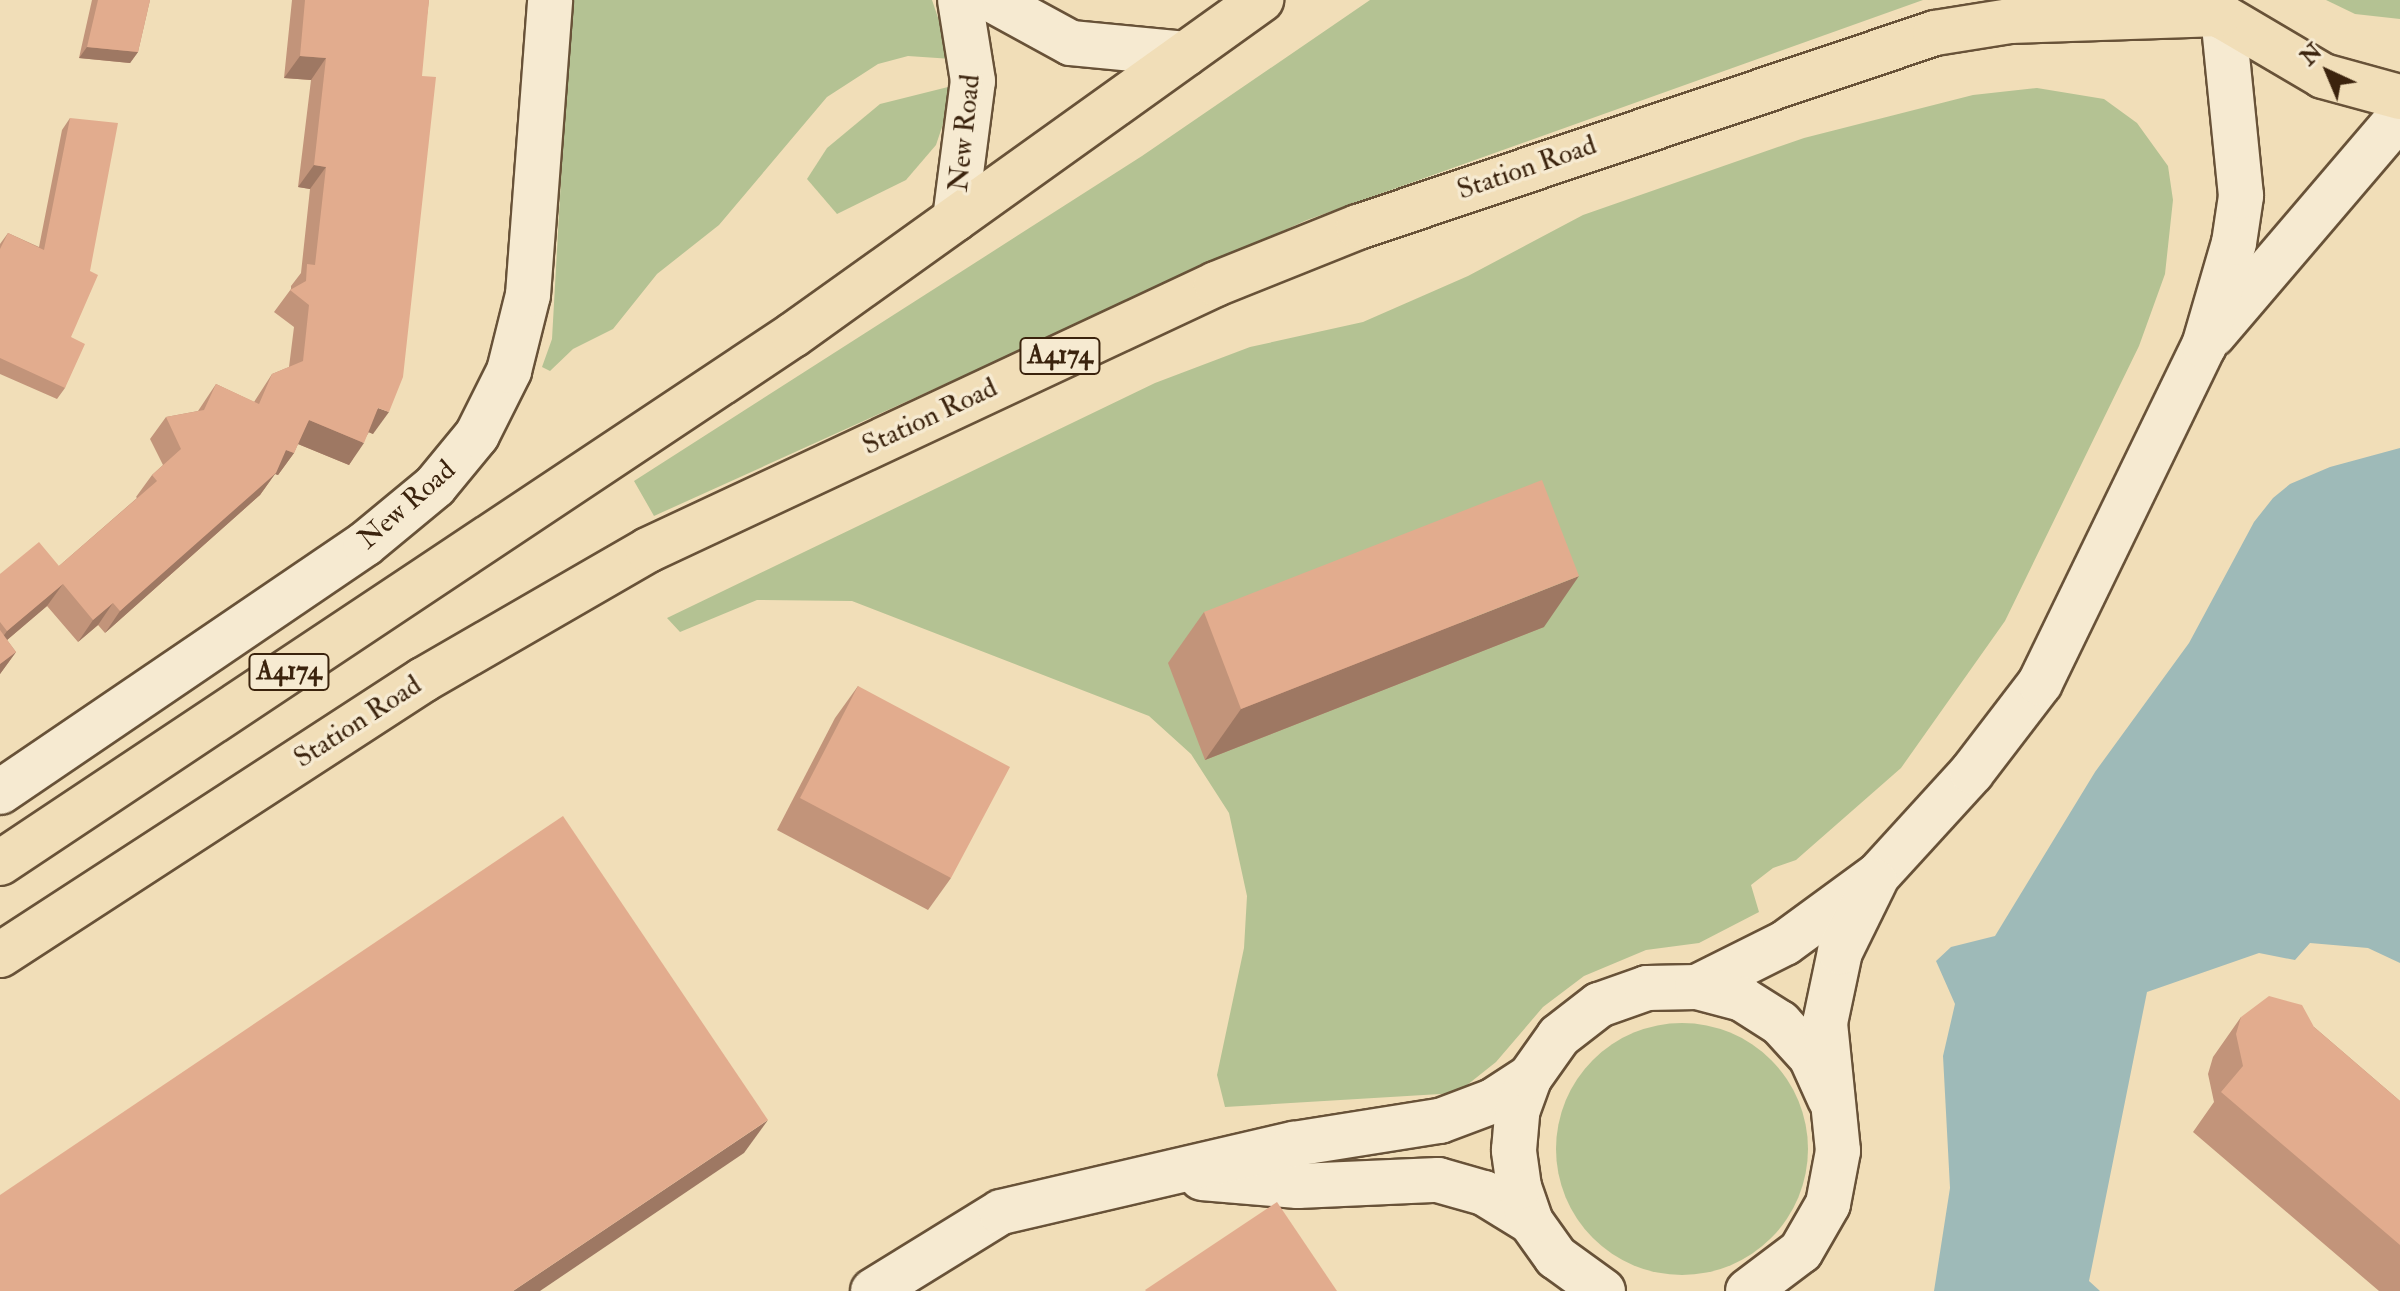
<!DOCTYPE html>
<html>
<head>
<meta charset="utf-8">
<style>
  body { margin:0 }
  #map { position:relative; width:2400px; height:1291px; overflow:hidden; background:#f1deb8; font-family:"IM FELL Double Pica",serif }
  div>[style] { position:absolute }
  .green>* { inset:0; background:#b4c293 }
  .round { border-radius:50% }
  .water>* { inset:0; background:#9ebab8 }
  .roads { filter:drop-shadow(2px 0 #685238) drop-shadow(-2px 0 #685238) drop-shadow(0 2px #685238) drop-shadow(0 -2px #685238) }
  .minor>* { height:44px; margin:-22px; padding:0 22px; transform-origin:22px; border-radius:22px; background:#f6ead1 }
  .major>* { height:44px; margin:-22px; padding:0 22px; transform-origin:22px; border-radius:22px; background:#f1deb8 }
  .wall>* { inset:0; background:#c2947a }
  .shaded-wall>* { inset:0; background:#9e7863 }
  .building>* { inset:0; background:#e2ac8e }
  span { translate:-50% -50%; white-space:nowrap; text-align:center; line-height:1.15; -webkit-text-stroke:7px #f6ead1; paint-order:stroke }
  .shield-label span { padding:2px 6px; background:#f6ead1; border:2px solid; border-radius:6px; -webkit-text-stroke-width:0 }
  .shield-label { font-size:26px; color:#3b230d; font-weight:700 }
  .street-label { font-size:28px; color:#3b230d }
  .north { position:absolute; left:2288px; top:32px; width:80px; height:80px; -webkit-text-stroke:6px #f6ead1; paint-order:stroke; rotate:316deg; font-size:22px; font-weight:700; line-height:32px; text-align:center; color:#3b230d }
  .north::after { content:''; display:block; margin:auto; width:28px; height:36px; background:#3b230d; clip-path:polygon(50% 0,100% 100%,50% 72%,0 100%) }
</style>
</head>
<body>
<div id="map">
  <div class="green">
    <div style="clip-path:polygon(571px 0,932px 0,952px 59px,908px 56px,878px 64px,827px 97px,719px 225px,657px 274px,613px 329px,573px 349px,550px 371px,542px 367px,552px 339px)"></div>
    <div style="clip-path:polygon(1370px 0,1923px 0,1307px 220px,654px 516px,634px 481px,1142px 156px)"></div>
    <div style="clip-path:polygon(2326px 0,2400px 0,2400px 19px,2355px 14px)"></div>
    <div style="clip-path:polygon(956px 85px,936px 145px,906px 180px,837px 214px,807px 179px,827px 148px,880px 104px)"></div>
    <div style="clip-path:polygon(2037px 88px,2104px 99px,2137px 123px,2168px 166px,2173px 200px,2165px 274px,2139px 346px,2005px 621px,1901px 768px,1796px 860px,1773px 868px,1751px 885px,1759px 912px,1699px 943px,1646px 950px,1584px 976px,1543px 1007px,1496px 1062px,1457px 1093px,1225px 1107px,1217px 1075px,1244px 948px,1247px 896px,1229px 813px,1191px 754px,1149px 716px,852px 601px,757px 600px,680px 632px,667px 618px,1155px 383px,1250px 347px,1363px 322px,1468px 276px,1583px 215px,1804px 138px,1973px 95px)"></div>
    <div class="round" style="left:1556px;top:1023px;width:252px;height:252px"></div>
  </div>
  <div class="water">
    <div style="clip-path:polygon(2400px 448px,2400px 963px,2368px 948px,2310px 943px,2295px 960px,2259px 953px,2147px 992px,2089px 1281px,2100px 1291px,1934px 1291px,1950px 1188px,1943px 1056px,1955px 1004px,1936px 961px,1951px 947px,1995px 936px,2095px 772px,2189px 643px,2254px 522px,2273px 498px,2290px 484px,2330px 467px)"></div>
  </div>
  <div class="roads">
    <div class="minor">
      <div style="left:992px;top:0;width:90px;rotate:28.6deg"></div>
      <div style="left:1071px;top:43px;width:115px;rotate:5.5deg"></div>
      <div style="left:955px;top:219px;width:139px;rotate:-82.6deg"></div>
      <div style="left:973px;top:81px;width:82px;rotate:-99.1deg"></div>
      <div style="left:2213px;top:335px;width:288px;rotate:-49.5deg"></div>
      <div style="left:0;top:792px;width:441px;rotate:-34.2deg"></div>
      <div style="left:365px;top:544px;width:91px;rotate:-39.6deg"></div>
      <div style="left:435px;top:486px;width:66px;rotate:-50.5deg"></div>
      <div style="left:477px;top:435px;width:72px;rotate:-63.4deg"></div>
      <div style="left:509px;top:371px;width:78px;rotate:-76deg"></div>
      <div style="left:528px;top:295px;width:296px;rotate:-85.7deg"></div>
      <div style="left:1697px;top:987px;width:98px;rotate:-26.6deg"></div>
      <div style="left:1785px;top:943px;width:115px;rotate:-36.2deg"></div>
      <div style="left:1878px;top:875px;width:139px;rotate:-47.6deg"></div>
      <div style="left:1972px;top:772px;width:112px;rotate:-52.6deg"></div>
      <div style="left:2040px;top:683px;width:375px;rotate:-64.1deg"></div>
      <div style="left:2204px;top:346px;width:107px;rotate:-73.8deg"></div>
      <div style="left:2234px;top:243px;width:48px;rotate:-81.5deg"></div>
      <div style="left:2241px;top:196px;width:180px;rotate:-95.7deg"></div>
      <div style="left:1202px;top:1178px;width:96px;rotate:4.8deg"></div>
      <div style="left:1298px;top:1186px;width:140px;rotate:-2.5deg"></div>
      <div style="left:1438px;top:1180px;width:48px;rotate:15.8deg"></div>
      <div style="left:1484px;top:1193px;width:55px;rotate:31.7deg"></div>
      <div style="left:873px;top:1291px;width:150px;rotate:-31.7deg"></div>
      <div style="left:1001px;top:1212px;width:301px;rotate:-13.1deg"></div>
      <div style="left:1294px;top:1144px;width:148px;rotate:-9deg"></div>
      <div style="left:1440px;top:1121px;width:57px;rotate:-20.7deg"></div>
      <div style="left:1493px;top:1101px;width:44px;rotate:-33deg"></div>
      <div style="left:1603px;top:1291px;width:58px;rotate:-144.1deg"></div>
      <div style="left:1556px;top:1257px;width:43px;rotate:-125.5deg"></div>
      <div style="left:1531px;top:1222px;width:37px;rotate:-109deg"></div>
      <div style="left:1519px;top:1187px;width:37px;rotate:-98deg"></div>
      <div style="left:1514px;top:1150px;width:38px;rotate:-85deg"></div>
      <div style="left:1517px;top:1112px;width:37px;rotate:-70deg"></div>
      <div style="left:1530px;top:1077px;width:50px;rotate:-54.7deg"></div>
      <div style="left:1559px;top:1036px;width:51px;rotate:-37.8deg"></div>
      <div style="left:1599px;top:1005px;width:51px;rotate:-19.5deg"></div>
      <div style="left:1647px;top:988px;width:50px;rotate:-1.1deg"></div>
      <div style="left:1697px;top:987px;width:47px;rotate:14.9deg"></div>
      <div style="left:1742px;top:999px;width:45px;rotate:32.3deg"></div>
      <div style="left:1780px;top:1023px;width:46px;rotate:47.6deg"></div>
      <div style="left:1811px;top:1057px;width:46px;rotate:65.7deg"></div>
      <div style="left:1748px;top:1291px;width:66px;rotate:-37deg"></div>
      <div style="left:1801px;top:1251px;width:54px;rotate:-60.1deg"></div>
      <div style="left:1828px;top:1204px;width:54px;rotate:-79.3deg"></div>
      <div style="left:1838px;top:1151px;width:129px;rotate:-95.8deg"></div>
      <div style="left:1825px;top:1023px;width:73px;rotate:-78.1deg"></div>
      <div style="left:1840px;top:952px;width:79px;rotate:-63.8deg"></div>
    </div>
    <div class="major">
      <div style="left:2208px;top:0;width:23px;rotate:49deg"></div>
      <div style="left:2223px;top:17px;width:116px;rotate:30.5deg"></div>
      <div style="left:2323px;top:76px;width:80px;rotate:15.3deg"></div>
      <div style="left:0;top:863px;width:953px;rotate:-33.66deg"></div>
      <div style="left:793px;top:335px;width:576px;rotate:-35.6deg"></div>
      <div style="left:0;top:955px;width:505px;rotate:-33.03deg"></div>
      <div style="left:423px;top:680px;width:260px;rotate:-30deg"></div>
      <div style="left:648px;top:550px;width:627px;rotate:-25.09deg"></div>
      <div style="left:1216px;top:284px;width:153px;rotate:-21.9deg"></div>
      <div style="left:1358px;top:227px;width:609px;rotate:-18.58deg"></div>
      <div style="left:1935px;top:33px;width:76px;rotate:-9.1deg"></div>
      <div style="left:2010px;top:21px;width:210px;rotate:-1.9deg"></div>
    </div>
  </div>
  <div class="wall">
    <div style="clip-path:polygon(92px 0,150px 0,138px 52px,130px 63px,79px 58px)"></div>
    <div style="clip-path:polygon(292px 0,429px 0,373px 434px,369px 432px,349px 465px,298px 444px,294px 453px,278px 475px,275px 474px,260px 495px,105px 633px,98px 625px,78px 642px,47px 606px,7px 640px,16px 652px,0 674px,0 574px,59px 566px,137px 498px,136px 497px,152px 475px,163px 465px,150px 439px,166px 417px,198px 411px,216px 384px,254px 402px,272px 374px,289px 367px,294px 327px,274px 312px,291px 289px,291px 286px,301px 273px,310px 189px,298px 187px,311px 80px,284px 78px)"></div>
    <div style="clip-path:polygon(70px 118px,71px 337px,65px 388px,57px 399px,0 374px,0 244px,8px 233px,39px 247px,62px 130px)"></div>
    <div style="clip-path:polygon(1204px 612px,1544px 627px,1205px 760px,1168px 663px)"></div>
    <div style="clip-path:polygon(858px 686px,951px 878px,928px 910px,777px 830px,835px 718px)"></div>
    <div style="clip-path:polygon(2241px 1017px,2314px 1027px,2400px 1101px,2400px 1291px,2379px 1291px,2193px 1132px,2214px 1102px,2208px 1074px,2213px 1057px)"></div>
  </div>
  <div class="shaded-wall">
    <div style="clip-path:polygon(87px 47px,138px 52px,130px 63px,79px 58px)"></div>
    <div style="clip-path:polygon(300px 56px,326px 58px,311px 80px,284px 78px)"></div>
    <div style="clip-path:polygon(314px 165px,326px 167px,310px 189px,298px 187px)"></div>
    <div style="clip-path:polygon(378px 408px,389px 412px,373px 434px,363px 430px)"></div>
    <div style="clip-path:polygon(309px 420px,364px 443px,349px 465px,293px 442px)"></div>
    <div style="clip-path:polygon(286px 450px,294px 453px,278px 475px,275px 474px,260px 495px,105px 633px,120px 611px)"></div>
    <div style="clip-path:polygon(1579px 576px,1544px 627px,1205px 760px,1241px 709px)"></div>
    <div style="clip-path:polygon(63px 584px,47px 606px,0 646px,0 641px,7px 631px)"></div>
    <div style="clip-path:polygon(113px 603px,98px 625px,78px 642px,93px 620px)"></div>
    <div style="clip-path:polygon(16px 652px,0 674px,0 664px)"></div>
    <div style="clip-path:polygon(768px 1120px,744px 1153px,540px 1291px,513px 1291px)"></div>
  </div>
  <div class="building">
    <div style="clip-path:polygon(98px 0,150px 0,138px 52px,87px 47px)"></div>
    <div style="clip-path:polygon(305px 0,429px 0,422px 76px,436px 77px,403px 377px,389px 412px,378px 408px,364px 443px,309px 420px,294px 453px,286px 450px,276px 473px,120px 611px,113px 603px,93px 620px,63px 584px,7px 631px,0 622px,0 574px,39px 542px,59px 566px,157px 481px,152px 475px,181px 449px,166px 417px,204px 410px,216px 384px,259px 404px,272px 374px,303px 361px,309px 305px,290px 290px,306px 281px,307px 264px,315px 265px,326px 167px,314px 165px,326px 58px,300px 56px)"></div>
    <div style="clip-path:polygon(70px 118px,118px 123px,90px 271px,98px 275px,71px 337px,85px 344px,65px 388px,0 358px,0 249px,8px 233px,44px 250px)"></div>
    <div style="clip-path:polygon(1542px 480px,1579px 576px,1241px 709px,1204px 612px)"></div>
    <div style="clip-path:polygon(0 630px,16px 652px,0 664px)"></div>
    <div style="clip-path:polygon(858px 686px,1010px 767px,951px 878px,800px 798px)"></div>
    <div style="clip-path:polygon(563px 816px,768px 1120px,513px 1291px,0 1291px,0 1195px)"></div>
    <div style="clip-path:polygon(2269px 996px,2302px 1005px,2314px 1027px,2400px 1101px,2400px 1245px,2221px 1092px,2243px 1066px,2236px 1034px,2241px 1017px)"></div>
    <div style="clip-path:polygon(1277px 1202px,1337px 1291px,1146px 1291px,1145px 1290px)"></div>
  </div>
  <div class="shield-label">
    <span style="left:1060px;top:356px">A4174</span>
    <span style="left:289px;top:672px">A4174</span>
  </div>
  <div class="street-label">
    <span style="left:965px;top:133px;rotate:-84deg">New Road</span>
    <span style="left:1527px;top:168px;rotate:-19deg">Station Road</span>
    <span style="left:930px;top:417px;rotate:-25deg">Station Road</span>
    <span style="left:407px;top:505px;rotate:-41deg">New Road</span>
    <span style="left:358px;top:722px;rotate:-33deg">Station Road</span>
  </div>
  <div class="north">N</div>
</div>
</body>
</html>
